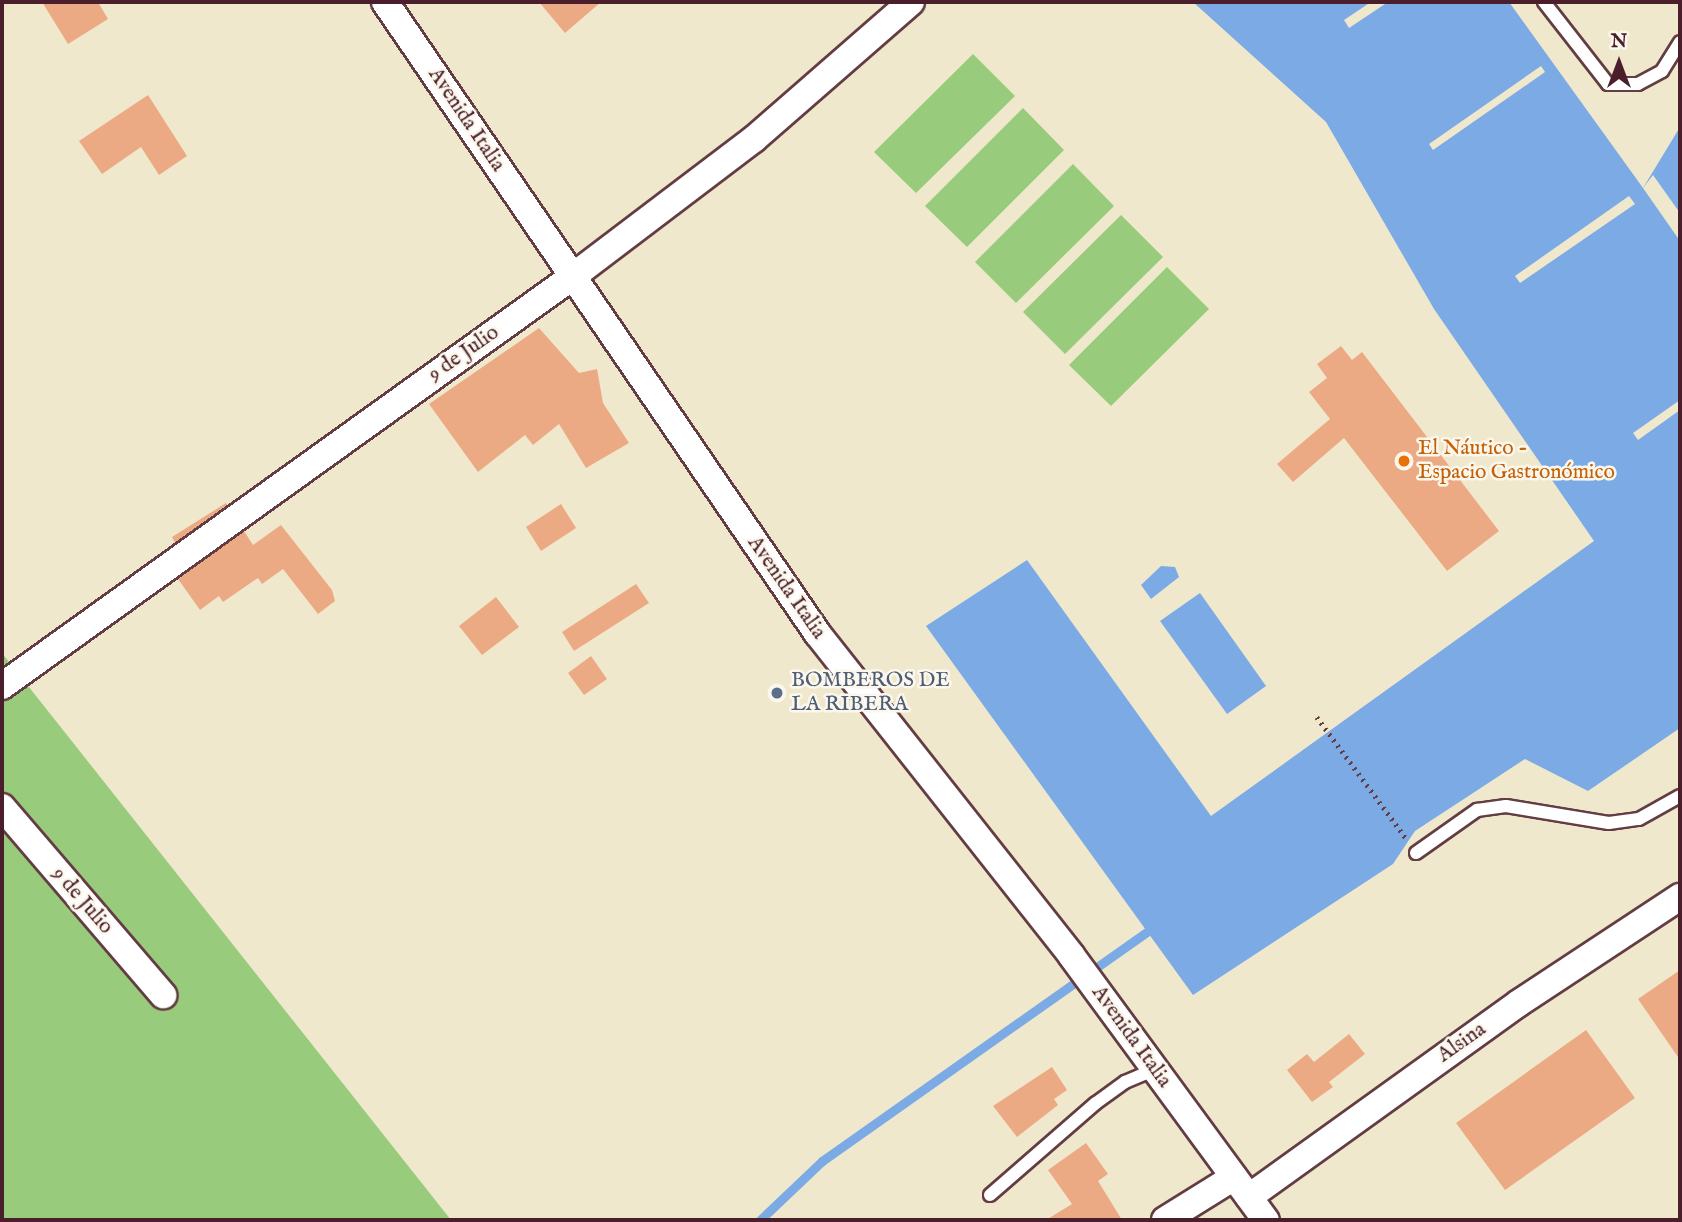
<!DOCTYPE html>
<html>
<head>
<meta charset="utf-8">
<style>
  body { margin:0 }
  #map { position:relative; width:1682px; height:1222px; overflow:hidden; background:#f0e8cd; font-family:"IM FELL English",serif }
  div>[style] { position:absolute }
  .green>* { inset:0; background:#98cb7b }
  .water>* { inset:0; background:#7caae5 }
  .pier>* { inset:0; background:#f0e8cd }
  .stream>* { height:9px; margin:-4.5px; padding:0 4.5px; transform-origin:4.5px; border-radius:4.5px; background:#7caae5 }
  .building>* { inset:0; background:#ecaa84 }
  .path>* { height:4.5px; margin-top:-2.25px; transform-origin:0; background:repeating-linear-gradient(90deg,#633d43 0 2px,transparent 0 7px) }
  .roads { filter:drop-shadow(2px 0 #633d43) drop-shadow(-2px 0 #633d43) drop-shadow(0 2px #633d43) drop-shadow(0 -2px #633d43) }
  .lane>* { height:12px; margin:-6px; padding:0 6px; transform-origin:6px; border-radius:6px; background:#fff }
  .street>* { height:26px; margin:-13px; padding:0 13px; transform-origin:13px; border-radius:13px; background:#fff }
  .dots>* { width:19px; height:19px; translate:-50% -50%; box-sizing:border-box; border:4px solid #fbf7ec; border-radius:50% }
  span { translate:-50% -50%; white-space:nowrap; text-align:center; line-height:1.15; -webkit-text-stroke:5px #fbf7ec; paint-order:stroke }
  .street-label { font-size:21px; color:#4a1f2b }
  .food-label { font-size:21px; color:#c56008 }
  .left { translate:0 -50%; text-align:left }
  .service-label { font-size:21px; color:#4e5e75 }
  .frame { position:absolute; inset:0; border:4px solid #4a1f2b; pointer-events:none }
  .north { position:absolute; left:1584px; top:28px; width:70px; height:70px; -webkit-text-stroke:5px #fbf7ec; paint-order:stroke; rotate:0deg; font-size:19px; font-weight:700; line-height:28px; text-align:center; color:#4a1f2b }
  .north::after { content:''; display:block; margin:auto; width:24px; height:32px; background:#4a1f2b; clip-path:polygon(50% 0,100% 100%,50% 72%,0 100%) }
</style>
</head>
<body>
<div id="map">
  <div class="green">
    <div style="clip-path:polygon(973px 54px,1015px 96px,916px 193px,874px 152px)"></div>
    <div style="clip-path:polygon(1023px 108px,1064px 150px,967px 247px,925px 206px)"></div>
    <div style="clip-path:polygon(1073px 164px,1114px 206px,1016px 303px,975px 262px)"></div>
    <div style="clip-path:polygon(1121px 215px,1163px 257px,1065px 354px,1023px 312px)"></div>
    <div style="clip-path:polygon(1167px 267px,1209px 309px,1111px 406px,1069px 365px)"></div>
    <div style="clip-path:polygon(2px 653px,451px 1220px,2px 1220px)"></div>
  </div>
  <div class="water">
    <div style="clip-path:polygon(1193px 2px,1509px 2px,1643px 188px,1680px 127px,1680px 728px,1588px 791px,1525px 759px,1415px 831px,1393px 864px,1193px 995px,926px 626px,1027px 560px,1211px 816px,1594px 541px,1434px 309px,1326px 122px)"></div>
    <div style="clip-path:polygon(1161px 566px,1175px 567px,1179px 577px,1151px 599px,1141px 585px)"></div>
    <div style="clip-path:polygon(1200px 593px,1266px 686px,1227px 714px,1160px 621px)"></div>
  </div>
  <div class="pier">
    <div style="clip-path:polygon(1371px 2px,1388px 2px,1349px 28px,1344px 20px)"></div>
    <div style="clip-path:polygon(1541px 66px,1545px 72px,1433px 150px,1429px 144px)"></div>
    <div style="clip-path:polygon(1653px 175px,1680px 213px,1680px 241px,1643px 188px)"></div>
    <div style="clip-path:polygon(1629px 196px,1635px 204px,1520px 283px,1515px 276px)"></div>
    <div style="clip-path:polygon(1680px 400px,1680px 410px,1638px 440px,1633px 433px)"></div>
  </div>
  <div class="stream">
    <div style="left:760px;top:1220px;width:86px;rotate:-43.6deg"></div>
    <div style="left:822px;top:1161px;width:399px;rotate:-35.2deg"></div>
  </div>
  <div class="building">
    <div style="clip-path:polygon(42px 2px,98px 2px,108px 19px,68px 44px)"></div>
    <div style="clip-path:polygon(539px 2px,601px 2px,565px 33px)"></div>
    <div style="clip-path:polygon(148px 95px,187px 156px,159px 175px,141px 147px,102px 174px,79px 141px)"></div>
    <div style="clip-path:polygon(539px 328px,579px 373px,597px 369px,603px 403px,629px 443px,586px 468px,559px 424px,533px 445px,525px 435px,478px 472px,429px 404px)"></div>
    <div style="clip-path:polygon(1341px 346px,1352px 360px,1362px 352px,1499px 531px,1447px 571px,1344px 438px,1293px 482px,1277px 464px,1330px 419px,1309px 392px,1327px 378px,1317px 364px)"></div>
    <div style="clip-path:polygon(226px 503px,227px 505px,175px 543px,172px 537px)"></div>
    <div style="clip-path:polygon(561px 504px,576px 528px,541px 551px,526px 527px)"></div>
    <div style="clip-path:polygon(281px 525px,332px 590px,335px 601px,318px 614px,283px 569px,262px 584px,258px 578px,223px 602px,219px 596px,200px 610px,178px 579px,244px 531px,253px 545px)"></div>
    <div style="clip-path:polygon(636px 584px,649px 603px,574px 651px,562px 632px)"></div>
    <div style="clip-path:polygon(496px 597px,519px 627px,482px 655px,459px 626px)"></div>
    <div style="clip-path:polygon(591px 656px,607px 679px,584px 695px,568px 673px)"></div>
    <div style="clip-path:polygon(1680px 970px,1680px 1060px,1638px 999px)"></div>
    <div style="clip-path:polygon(1586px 1030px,1635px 1098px,1505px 1190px,1456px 1123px)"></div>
    <div style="clip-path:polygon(1349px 1034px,1365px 1054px,1329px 1082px,1333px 1087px,1312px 1102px,1287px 1070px,1307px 1054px,1314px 1062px)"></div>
    <div style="clip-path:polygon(1052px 1067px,1067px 1090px,1054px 1099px,1058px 1105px,1017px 1137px,993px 1106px)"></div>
    <div style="clip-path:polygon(1086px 1143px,1108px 1174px,1098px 1181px,1122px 1220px,1046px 1220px,1072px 1204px,1048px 1170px)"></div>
  </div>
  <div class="path">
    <div style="left:1317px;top:717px;width:150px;rotate:53.7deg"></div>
  </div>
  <div class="roads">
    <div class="lane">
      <div style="left:1544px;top:2px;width:104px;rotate:52deg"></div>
      <div style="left:1608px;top:84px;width:30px"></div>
      <div style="left:1638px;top:84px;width:27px;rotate:-28deg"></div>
      <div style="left:1662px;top:71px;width:34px;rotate:-58deg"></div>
      <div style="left:1416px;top:853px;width:75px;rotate:-35.2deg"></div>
      <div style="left:1477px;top:810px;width:29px;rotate:-8deg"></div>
      <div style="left:1506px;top:806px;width:104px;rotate:9.4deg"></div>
      <div style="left:1609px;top:823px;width:30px;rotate:-8deg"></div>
      <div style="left:1639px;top:819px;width:47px;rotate:-29.3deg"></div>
      <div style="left:990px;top:1195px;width:140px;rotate:-41deg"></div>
      <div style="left:1096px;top:1103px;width:36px;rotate:-36deg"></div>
      <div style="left:1125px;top:1082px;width:33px;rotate:-23deg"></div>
    </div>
    <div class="street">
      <div style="left:385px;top:2px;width:765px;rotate:55.6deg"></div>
      <div style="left:817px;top:633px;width:410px;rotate:51.7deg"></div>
      <div style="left:1071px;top:955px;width:329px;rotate:53.7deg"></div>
      <div style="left:2px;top:686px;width:702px;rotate:-35.66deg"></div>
      <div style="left:572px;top:277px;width:228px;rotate:-37.2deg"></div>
      <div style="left:754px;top:139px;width:208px;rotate:-41.1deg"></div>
      <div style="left:2px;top:807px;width:248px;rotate:49.4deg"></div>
      <div style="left:1249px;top:1197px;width:332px;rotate:-35.7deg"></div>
      <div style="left:1519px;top:1003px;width:193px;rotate:-33.4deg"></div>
      <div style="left:1165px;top:1220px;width:81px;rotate:-31.9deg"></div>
    </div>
  </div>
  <div class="dots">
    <div style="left:1404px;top:461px;background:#e8710a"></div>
    <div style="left:777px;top:693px;background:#5c6f8a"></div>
  </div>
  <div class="street-label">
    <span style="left:466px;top:120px;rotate:56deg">Avenida Italia</span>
    <span style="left:464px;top:354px;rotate:-35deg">9 de Julio</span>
    <span style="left:786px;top:588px;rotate:55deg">Avenida Italia</span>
    <span style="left:82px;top:901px;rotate:49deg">9 de Julio</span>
    <span style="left:1131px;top:1037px;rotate:54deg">Avenida Italia</span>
    <span style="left:1462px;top:1043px;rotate:-35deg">Alsina</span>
  </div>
  <div class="food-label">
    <span class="left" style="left:1418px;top:461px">El Náutico -<br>Espacio Gastronómico</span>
  </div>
  <div class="service-label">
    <span class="left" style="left:791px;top:693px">BOMBEROS DE<br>LA RIBERA</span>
  </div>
  <div class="frame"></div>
  <div class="north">N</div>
</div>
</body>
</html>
